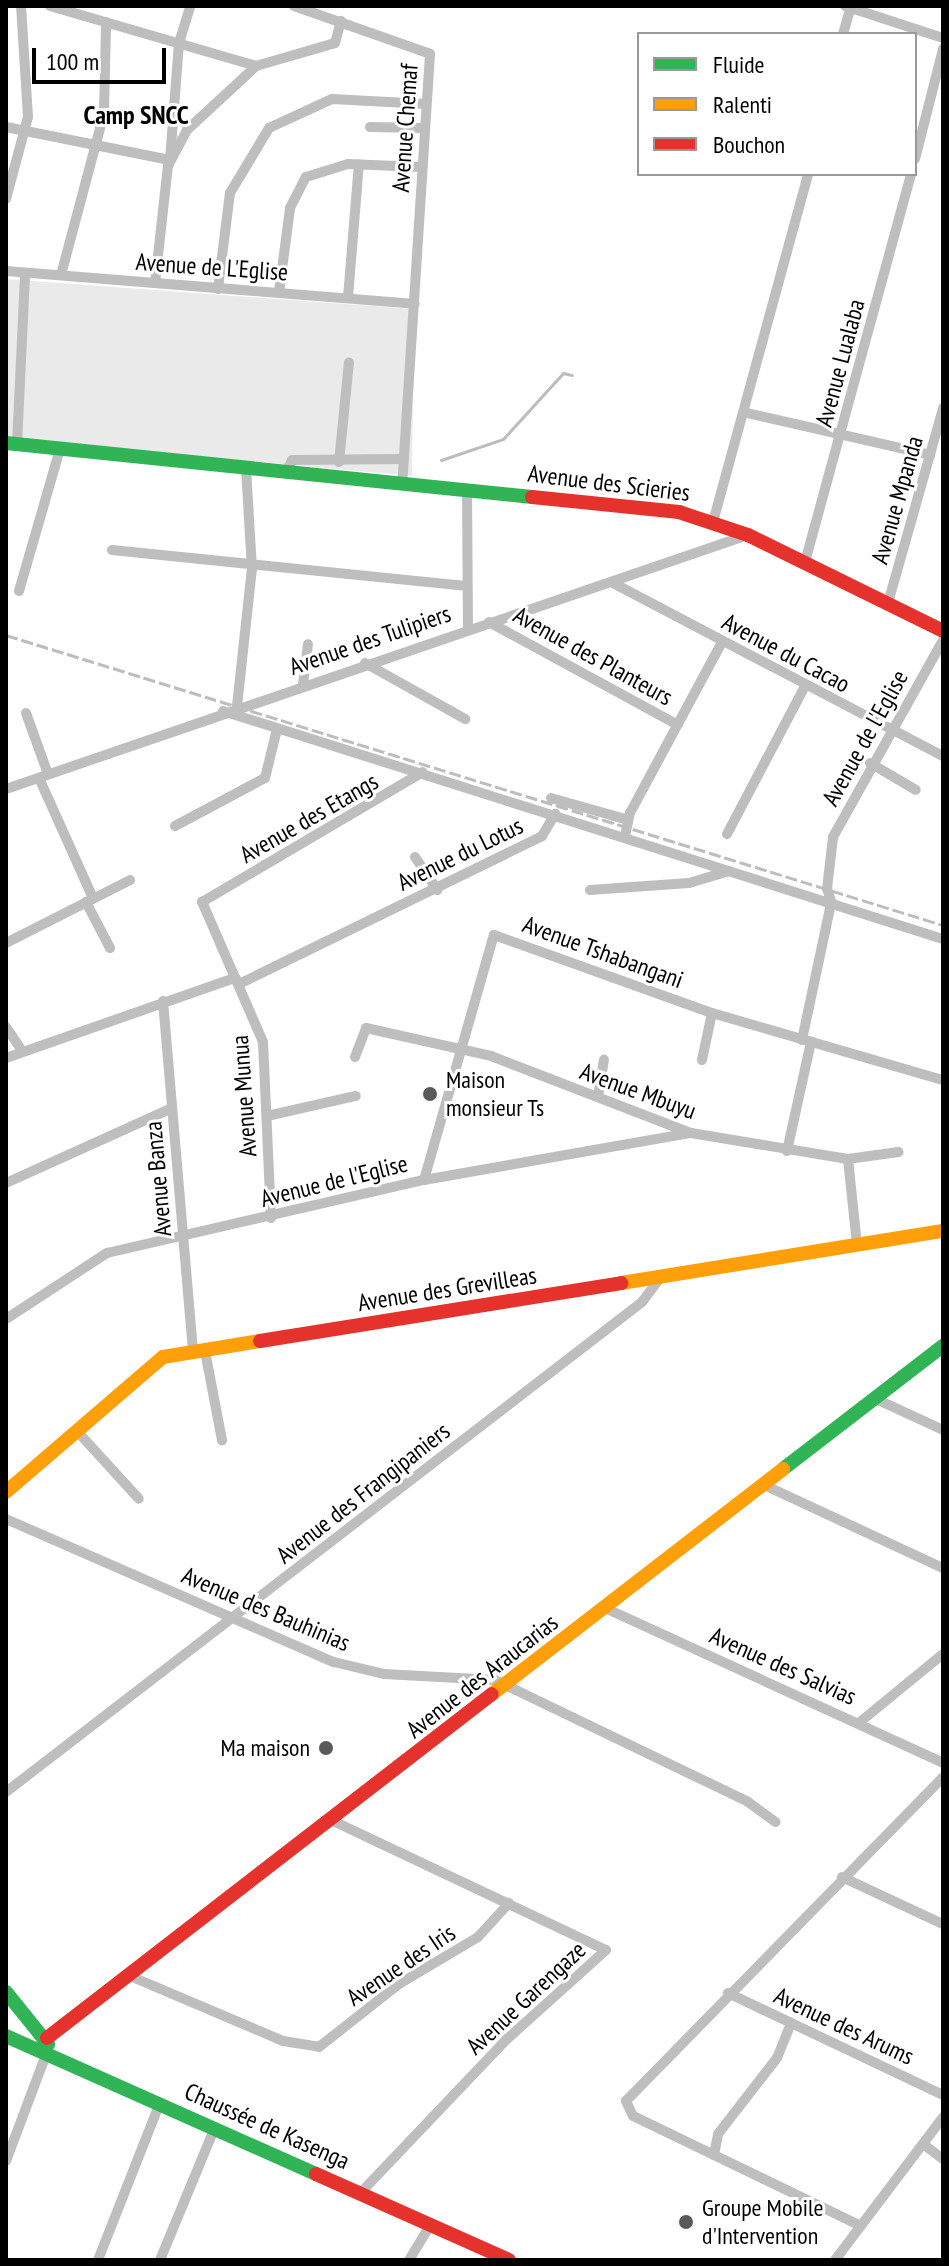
<!DOCTYPE html>
<html>
<head>
<meta charset="utf-8">
<style>
  body { margin:0 }
  #map { position:relative; width:949px; height:2266px; overflow:hidden; background:#fff; font-family:"PT Sans Narrow",sans-serif }
  div>[style] { position:absolute }
  .green>* { inset:0; background:#eaeaea }
  .stream>* { height:3px; margin:-1.5px; padding:0 1.5px; transform-origin:1.5px; border-radius:1.5px; background:#bcbcbc }
  .street>* { height:10px; margin:-5px; padding:0 5px; transform-origin:5px; border-radius:5px; background:#bebebe }
  .fast>* { height:14px; margin:-7px; padding:0 7px; transform-origin:7px; border-radius:7px; background:#30b455 }
  .slow>* { height:14px; margin:-7px; padding:0 7px; transform-origin:7px; border-radius:7px; background:#ff9f0a }
  .jam>* { height:14px; margin:-7px; padding:0 7px; transform-origin:7px; border-radius:7px; background:#e5322d }
  .rail>* { height:3px; margin-top:-1.5px; transform-origin:0; background:repeating-linear-gradient(90deg,#bdbdbd 0 12px,transparent 0 16px) }
  .dots>* { width:22px; height:22px; translate:-50% -50%; box-sizing:border-box; border:4px solid #fff; border-radius:50% }
  span { translate:-50% -50%; white-space:nowrap; text-align:center; line-height:1.15; -webkit-text-stroke:6px #fff; paint-order:stroke }
  .street-label { font-size:24px; color:#000 }
  .poi-label { font-size:24px; color:#000 }
  .left { translate:0 -50%; text-align:left }
  .right { translate:-100% -50%; text-align:right }
  .neighbourhood-label { font-size:26px; color:#000; font-weight:700 }
  .frame { position:absolute; inset:0; border:8px solid #000; pointer-events:none }
  .legend { position:absolute; left:637px; top:32px; width:280px; height:144px; box-sizing:border-box; background:#fff; border:2px solid #999; margin:0; padding:10px 14px; list-style:none; font-size:24px; color:#000 }
  .legend li { display:flex; align-items:center; gap:16px; height:40px }
  .legend b { width:40px; border:2px solid #999 }
  .scale { position:absolute; left:32px; top:48px; width:134px; height:36px; box-sizing:border-box; border:4px solid #000; border-top:0; padding-left:10px; font-size:24px; line-height:28px; white-space:nowrap; color:#000; -webkit-text-stroke:6px #fff; paint-order:stroke }
</style>
</head>
<body>
<div id="map">
  <div class="green">
    <div style="clip-path:polygon(6px 279px,414px 309px,412px 476px,6px 438px)"></div>
  </div>
  <div class="stream">
    <div style="left:441px;top:460px;width:65px;rotate:-18.7deg"></div>
    <div style="left:503px;top:439px;width:89px;rotate:-47.7deg"></div>
    <div style="left:563px;top:373px;width:9px;rotate:13deg"></div>
  </div>
  <div class="street">
    <div style="left:50px;top:6px;width:215px;rotate:16.2deg"></div>
    <div style="left:294px;top:6px;width:144px;rotate:19.4deg"></div>
    <div style="left:430px;top:54px;width:429px;rotate:93.7deg"></div>
    <div style="left:845px;top:6px;width:103px;rotate:18.1deg"></div>
    <div style="left:843px;top:34px;width:29px;rotate:-74deg"></div>
    <div style="left:6px;top:127px;width:167px;rotate:11.4deg"></div>
    <div style="left:370px;top:127px;width:54px;rotate:1.1deg"></div>
    <div style="left:915px;top:159px;width:114px;rotate:-75.7deg"></div>
    <div style="left:170px;top:160px;width:117px;rotate:-85.6deg"></div>
    <div style="left:179px;top:43px;width:39px;rotate:-73deg"></div>
    <div style="left:6px;top:199px;width:85px;rotate:-75deg"></div>
    <div style="left:28px;top:117px;width:111px;rotate:-93.6deg"></div>
    <div style="left:6px;top:271px;width:410px;rotate:4.6deg"></div>
    <div style="left:61px;top:275px;width:168px;rotate:-75.1deg"></div>
    <div style="left:104px;top:113px;width:91px;rotate:-88.7deg"></div>
    <div style="left:155px;top:283px;width:118px;rotate:-83.7deg"></div>
    <div style="left:168px;top:166px;width:41px;rotate:-62.2deg"></div>
    <div style="left:187px;top:130px;width:94px;rotate:-42.8deg"></div>
    <div style="left:256px;top:66px;width:82px;rotate:-16.2deg"></div>
    <div style="left:335px;top:43px;width:23px;rotate:-75deg"></div>
    <div style="left:218px;top:289px;width:97px;rotate:-82.9deg"></div>
    <div style="left:230px;top:193px;width:76px;rotate:-59deg"></div>
    <div style="left:269px;top:128px;width:69px;rotate:-24.7deg"></div>
    <div style="left:332px;top:99px;width:94px;rotate:3deg"></div>
    <div style="left:279px;top:292px;width:85px;rotate:-82.5deg"></div>
    <div style="left:290px;top:208px;width:35px;rotate:-63deg"></div>
    <div style="left:306px;top:177px;width:44px;rotate:-17.2deg"></div>
    <div style="left:348px;top:164px;width:73px;rotate:2.4deg"></div>
    <div style="left:348px;top:297px;width:133px;rotate:-85.3deg"></div>
    <div style="left:747px;top:413px;width:188px;rotate:12.9deg"></div>
    <div style="left:17px;top:445px;width:171px;rotate:-87.3deg"></div>
    <div style="left:339px;top:462px;width:100px;rotate:-84.3deg"></div>
    <div style="left:286px;top:472px;width:13px;rotate:-63deg"></div>
    <div style="left:292px;top:460px;width:112px;rotate:-0.5deg"></div>
    <div style="left:467px;top:489px;width:140px;rotate:89.6deg"></div>
    <div style="left:713px;top:522px;width:361px;rotate:-74.7deg"></div>
    <div style="left:112px;top:550px;width:355px;rotate:5.8deg"></div>
    <div style="left:805px;top:562px;width:402px;rotate:-74.7deg"></div>
    <div style="left:613px;top:583px;width:373px;rotate:27.7deg"></div>
    <div style="left:19px;top:591px;width:148px;rotate:-73.9deg"></div>
    <div style="left:888px;top:603px;width:203px;rotate:-74.2deg"></div>
    <div style="left:489px;top:622px;width:215px;rotate:28.6deg"></div>
    <div style="left:365px;top:663px;width:115px;rotate:29.2deg"></div>
    <div style="left:303px;top:684px;width:40px;rotate:-82.9deg"></div>
    <div style="left:237px;top:706px;width:138px;rotate:-83.8deg"></div>
    <div style="left:252px;top:569px;width:101px;rotate:-93.4deg"></div>
    <div style="left:223px;top:711px;width:755px;rotate:17.57deg"></div>
    <div style="left:26px;top:713px;width:65px;rotate:70.2deg"></div>
    <div style="left:870px;top:763px;width:53px;rotate:30.4deg"></div>
    <div style="left:39px;top:778px;width:132px;rotate:65.8deg"></div>
    <div style="left:6px;top:789px;width:784px;rotate:-18.9deg"></div>
    <div style="left:551px;top:798px;width:80px;rotate:15.9deg"></div>
    <div style="left:175px;top:826px;width:102px;rotate:-28.1deg"></div>
    <div style="left:265px;top:778px;width:50px;rotate:-76.2deg"></div>
    <div style="left:727px;top:834px;width:167px;rotate:-62.2deg"></div>
    <div style="left:625px;top:836px;width:24px;rotate:-78deg"></div>
    <div style="left:630px;top:813px;width:194px;rotate:-61.7deg"></div>
    <div style="left:415px;top:857px;width:40px;rotate:56deg"></div>
    <div style="left:590px;top:890px;width:99px;rotate:-4deg"></div>
    <div style="left:689px;top:883px;width:42px;rotate:-16.7deg"></div>
    <div style="left:86px;top:902px;width:52px;rotate:62.4deg"></div>
    <div style="left:832px;top:904px;width:16px;rotate:-108deg"></div>
    <div style="left:827px;top:889px;width:52px;rotate:-83.4deg"></div>
    <div style="left:833px;top:837px;width:226px;rotate:-60.8deg"></div>
    <div style="left:6px;top:943px;width:139px;rotate:-26.9deg"></div>
    <div style="left:239px;top:984px;width:337px;rotate:-26deg"></div>
    <div style="left:542px;top:836px;width:26px;rotate:-59deg"></div>
    <div style="left:163px;top:1001px;width:353px;rotate:85.1deg"></div>
    <div style="left:6px;top:1027px;width:29px;rotate:56deg"></div>
    <div style="left:802px;top:1040px;width:139px;rotate:-78deg"></div>
    <div style="left:355px;top:1057px;width:31px;rotate:-69deg"></div>
    <div style="left:366px;top:1028px;width:128px;rotate:12.6deg"></div>
    <div style="left:491px;top:1056px;width:214px;rotate:21.1deg"></div>
    <div style="left:691px;top:1133px;width:159px;rotate:9.4deg"></div>
    <div style="left:848px;top:1159px;width:51px;rotate:-7.8deg"></div>
    <div style="left:6px;top:1058px;width:243px;rotate:-19.3deg"></div>
    <div style="left:702px;top:1060px;width:48px;rotate:-78deg"></div>
    <div style="left:598px;top:1097px;width:38px;rotate:-81deg"></div>
    <div style="left:267px;top:1116px;width:91px;rotate:-12.7deg"></div>
    <div style="left:787px;top:1151px;width:112px;rotate:-77.6deg"></div>
    <div style="left:848px;top:1159px;width:86px;rotate:84deg"></div>
    <div style="left:424px;top:1180px;width:255px;rotate:-74.1deg"></div>
    <div style="left:494px;top:935px;width:232px;rotate:19.7deg"></div>
    <div style="left:712px;top:1013px;width:241px;rotate:16.2deg"></div>
    <div style="left:6px;top:1183px;width:182px;rotate:-24.3deg"></div>
    <div style="left:271px;top:1218px;width:176px;rotate:-92.6deg"></div>
    <div style="left:263px;top:1042px;width:153px;rotate:-113.5deg"></div>
    <div style="left:202px;top:902px;width:256px;rotate:-30.5deg"></div>
    <div style="left:6px;top:1319px;width:121px;rotate:-33.2deg"></div>
    <div style="left:107px;top:1253px;width:325px;rotate:-13deg"></div>
    <div style="left:424px;top:1180px;width:271px;rotate:-10deg"></div>
    <div style="left:205px;top:1351px;width:91px;rotate:79.2deg"></div>
    <div style="left:876px;top:1399px;width:74px;rotate:24.8deg"></div>
    <div style="left:76px;top:1430px;width:93px;rotate:47.6deg"></div>
    <div style="left:764px;top:1485px;width:197px;rotate:24.9deg"></div>
    <div style="left:6px;top:1519px;width:358px;rotate:23.6deg"></div>
    <div style="left:334px;top:1662px;width:51px;rotate:13.5deg"></div>
    <div style="left:384px;top:1674px;width:111px;rotate:3.1deg"></div>
    <div style="left:495px;top:1680px;width:281px;rotate:25.7deg"></div>
    <div style="left:748px;top:1802px;width:34px;rotate:36deg"></div>
    <div style="left:605px;top:1608px;width:372px;rotate:24.6deg"></div>
    <div style="left:860px;top:1722px;width:107px;rotate:-39.3deg"></div>
    <div style="left:6px;top:1792px;width:803px;rotate:-37.61deg"></div>
    <div style="left:642px;top:1302px;width:31px;rotate:-53deg"></div>
    <div style="left:331px;top:1820px;width:304px;rotate:25.3deg"></div>
    <div style="left:606px;top:1950px;width:133px;rotate:138deg"></div>
    <div style="left:507px;top:2039px;width:210px;rotate:133.6deg"></div>
    <div style="left:842px;top:1877px;width:111px;rotate:25deg"></div>
    <div style="left:130px;top:1976px;width:166px;rotate:23deg"></div>
    <div style="left:283px;top:2041px;width:36px;rotate:9deg"></div>
    <div style="left:319px;top:2047px;width:102px;rotate:-38.2deg"></div>
    <div style="left:399px;top:1984px;width:92px;rotate:-30.7deg"></div>
    <div style="left:478px;top:1937px;width:46px;rotate:-47.6deg"></div>
    <div style="left:728px;top:1993px;width:238px;rotate:25.4deg"></div>
    <div style="left:923px;top:2144px;width:25px;rotate:37deg"></div>
    <div style="left:714px;top:2155px;width:21px;rotate:-79deg"></div>
    <div style="left:718px;top:2134px;width:96px;rotate:-52.2deg"></div>
    <div style="left:777px;top:2058px;width:38px;rotate:-68deg"></div>
    <div style="left:6px;top:2161px;width:116px;rotate:-69.4deg"></div>
    <div style="left:861px;top:2226px;width:253px;rotate:-154.2deg"></div>
    <div style="left:633px;top:2116px;width:17px;rotate:-115deg"></div>
    <div style="left:626px;top:2101px;width:453px;rotate:-45.6deg"></div>
    <div style="left:98px;top:2260px;width:169px;rotate:-68.5deg"></div>
    <div style="left:160px;top:2260px;width:144px;rotate:-67.5deg"></div>
    <div style="left:409px;top:2260px;width:42px;rotate:-58.6deg"></div>
    <div style="left:835px;top:2260px;width:179px;rotate:-52.9deg"></div>
  </div>
  <div class="fast">
    <div style="left:6px;top:443px;width:529px;rotate:5.86deg"></div>
    <div style="left:783px;top:1469px;width:202px;rotate:-37.6deg"></div>
    <div style="left:6px;top:1992px;width:67px;rotate:51.1deg"></div>
    <div style="left:6px;top:2036px;width:339px;rotate:24deg"></div>
  </div>
  <div class="slow">
    <div style="left:621px;top:1283px;width:326px;rotate:-9.2deg"></div>
    <div style="left:6px;top:1492px;width:207px;rotate:-40.7deg"></div>
    <div style="left:163px;top:1357px;width:98px;rotate:-9.4deg"></div>
    <div style="left:492px;top:1694px;width:368px;rotate:-37.7deg"></div>
  </div>
  <div class="jam">
    <div style="left:532px;top:497px;width:148px;rotate:5.8deg"></div>
    <div style="left:679px;top:512px;width:73px;rotate:18.4deg"></div>
    <div style="left:748px;top:535px;width:217px;rotate:26.2deg"></div>
    <div style="left:260px;top:1341px;width:366px;rotate:-9.1deg"></div>
    <div style="left:47px;top:2038px;width:562px;rotate:-37.71deg"></div>
    <div style="left:316px;top:2174px;width:211px;rotate:24deg"></div>
  </div>
  <div class="rail">
    <div style="left:6px;top:635px;width:981px;rotate:17.2deg"></div>
  </div>
  <div class="dots">
    <div style="left:430px;top:1094px;background:#595959"></div>
    <div style="left:326px;top:1748px;background:#595959"></div>
    <div style="left:686px;top:2222px;background:#595959"></div>
  </div>
  <div class="street-label">
    <span style="left:405px;top:128px;rotate:-86deg">Avenue Chemaf</span>
    <span style="left:212px;top:267px;rotate:4deg">Avenue de L'Eglise</span>
    <span style="left:840px;top:363px;rotate:-75deg">Avenue Lualaba</span>
    <span style="left:609px;top:483px;rotate:7deg">Avenue des Scieries</span>
    <span style="left:897px;top:500px;rotate:-74deg">Avenue Mpanda</span>
    <span style="left:370px;top:640px;rotate:-19deg">Avenue des Tulipiers</span>
    <span style="left:786px;top:653px;rotate:28deg">Avenue du Cacao</span>
    <span style="left:593px;top:656px;rotate:29deg">Avenue des Planteurs</span>
    <span style="left:865px;top:738px;rotate:-61deg">Avenue de l'Eglise</span>
    <span style="left:309px;top:818px;rotate:-30deg">Avenue des Etangs</span>
    <span style="left:460px;top:854px;rotate:-26deg">Avenue du Lotus</span>
    <span style="left:603px;top:952px;rotate:20deg">Avenue Tshabangani</span>
    <span style="left:638px;top:1091px;rotate:20deg">Avenue Mbuyu</span>
    <span style="left:244px;top:1096px;rotate:-94deg">Avenue Munua</span>
    <span style="left:158px;top:1179px;rotate:-95deg">Avenue Banza</span>
    <span style="left:334px;top:1181px;rotate:-14deg">Avenue de l'Eglise</span>
    <span style="left:447px;top:1289px;rotate:-9deg">Avenue des Grevilleas</span>
    <span style="left:363px;top:1493px;rotate:-38deg">Avenue des Frangipaniers</span>
    <span style="left:266px;top:1609px;rotate:23deg">Avenue des Bauhinias</span>
    <span style="left:783px;top:1666px;rotate:24deg">Avenue des Salvias</span>
    <span style="left:482px;top:1676px;rotate:-38deg">Avenue des Araucarias</span>
    <span style="left:401px;top:1965px;rotate:-34deg">Avenue des Iris</span>
    <span style="left:526px;top:1998px;rotate:-43deg">Avenue Garengaze</span>
    <span style="left:844px;top:2026px;rotate:25deg">Avenue des Arums</span>
    <span style="left:267px;top:2126px;rotate:24deg">Chaussée de Kasenga</span>
  </div>
  <div class="poi-label">
    <span class="left" style="left:446px;top:1094px">Maison<br>monsieur Ts</span>
    <span class="right" style="left:310px;top:1748px">Ma maison</span>
    <span class="left" style="left:702px;top:2222px">Groupe Mobile<br>d'Intervention</span>
  </div>
  <div class="neighbourhood-label">
    <span style="left:136px;top:115px">Camp SNCC</span>
  </div>
  <div class="frame"></div>
  <ul class="legend">
  <li><b style="height:10px;background:#30b455"></b>Fluide</li>
  <li><b style="height:10px;background:#ff9f0a"></b>Ralenti</li>
  <li><b style="height:10px;background:#e5322d"></b>Bouchon</li>
  </ul>
  <div class="scale">100 m</div>
</div>
</body>
</html>
